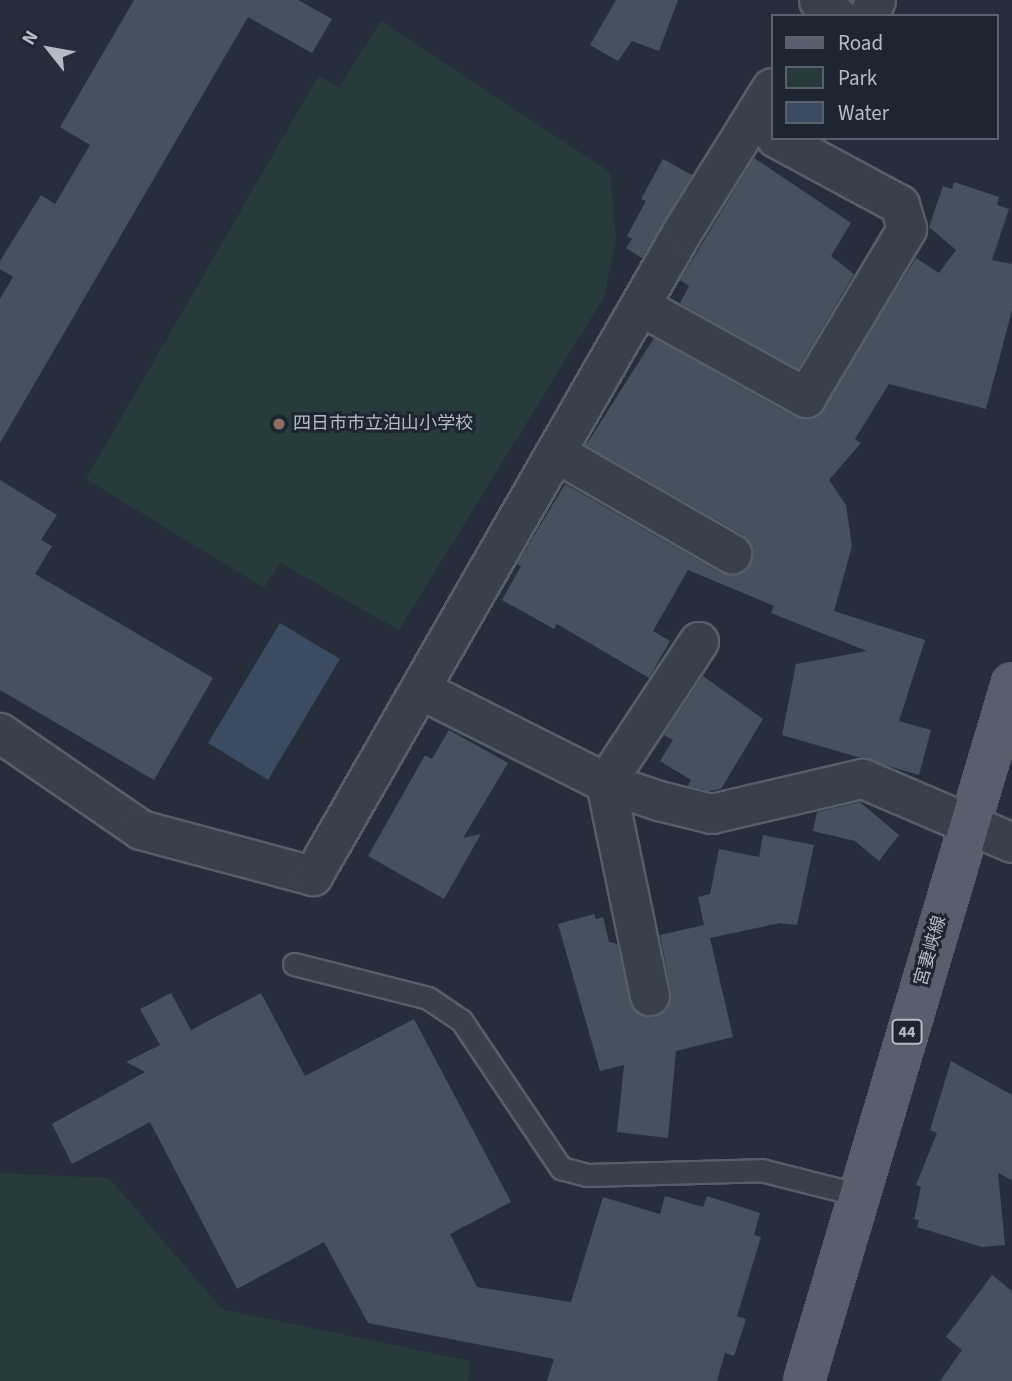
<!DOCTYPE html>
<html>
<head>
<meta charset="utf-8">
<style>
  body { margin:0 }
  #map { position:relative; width:1012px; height:1381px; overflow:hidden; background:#252e3a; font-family:"Source Sans 3","Noto Sans JP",sans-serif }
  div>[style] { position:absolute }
  .green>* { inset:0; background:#283b3c }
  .water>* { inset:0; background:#3b4b62 }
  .building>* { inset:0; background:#46515e }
  .roads { filter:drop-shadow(2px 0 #565e69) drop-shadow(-2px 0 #565e69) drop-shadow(0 2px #565e69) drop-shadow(0 -2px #565e69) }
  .lane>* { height:21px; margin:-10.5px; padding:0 10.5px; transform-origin:10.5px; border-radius:10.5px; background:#38404b }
  .street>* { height:38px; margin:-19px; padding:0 19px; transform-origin:19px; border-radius:19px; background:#38404b }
  .primary>* { height:38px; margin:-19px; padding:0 19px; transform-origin:19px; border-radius:19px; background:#565f6b }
  .dots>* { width:19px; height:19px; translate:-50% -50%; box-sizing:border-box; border:4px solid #1d2530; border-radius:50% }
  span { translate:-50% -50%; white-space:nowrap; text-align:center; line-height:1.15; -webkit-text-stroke:6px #1d2530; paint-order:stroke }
  .shield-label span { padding:2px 5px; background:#1d2530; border:2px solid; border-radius:5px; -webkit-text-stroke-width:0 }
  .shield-label { font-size:16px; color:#b4bbc6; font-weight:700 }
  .poi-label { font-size:18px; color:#b4bbc6 }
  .left { translate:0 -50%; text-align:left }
  .street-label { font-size:18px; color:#b4bbc6 }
  .legend { position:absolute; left:771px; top:14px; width:228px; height:126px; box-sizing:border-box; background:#1d2530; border:2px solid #59616c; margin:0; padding:9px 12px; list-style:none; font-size:21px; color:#b4bbc6 }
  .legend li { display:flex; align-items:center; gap:14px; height:35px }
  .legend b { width:35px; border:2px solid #59616c }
  .north { position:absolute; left:14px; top:14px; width:70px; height:70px; -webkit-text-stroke:5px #1d2530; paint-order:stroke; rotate:301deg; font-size:19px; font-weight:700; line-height:28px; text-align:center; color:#b4bbc6 }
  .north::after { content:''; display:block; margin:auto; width:24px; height:32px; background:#b4bbc6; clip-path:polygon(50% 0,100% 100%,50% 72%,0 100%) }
</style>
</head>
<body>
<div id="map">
  <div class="green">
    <div style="clip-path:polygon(381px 21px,610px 172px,616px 239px,604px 297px,399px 630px,280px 563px,264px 588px,86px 479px,319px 75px,339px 87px)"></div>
    <div style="clip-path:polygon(0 1173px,109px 1178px,222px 1309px,470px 1361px,468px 1381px,0 1381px)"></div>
  </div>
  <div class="water">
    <div style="clip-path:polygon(280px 623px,340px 659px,268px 780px,208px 743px)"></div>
  </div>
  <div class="building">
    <div style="clip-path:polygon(134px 0,298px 0,332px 19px,312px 53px,248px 17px,0 443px,0 299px,13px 277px,0 269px,0 261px,41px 195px,55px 204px,90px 145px,60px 127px)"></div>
    <div style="clip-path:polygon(616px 0,678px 0,659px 51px,632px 41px,618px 61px,590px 45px)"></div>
    <div style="clip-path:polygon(754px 158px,851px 223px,831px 256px,854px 274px,798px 369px,680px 303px,689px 286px,680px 280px)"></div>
    <div style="clip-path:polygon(663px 159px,692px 175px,642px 258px,626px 248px,632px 239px,627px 236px,646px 201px,641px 199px)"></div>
    <div style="clip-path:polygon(954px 182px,999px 197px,997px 205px,1009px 209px,992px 260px,1012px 264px,1012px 310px,986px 409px,889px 384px,855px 439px,861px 443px,829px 480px,846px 505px,852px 546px,834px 611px,925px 640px,899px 721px,931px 730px,919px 775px,782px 735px,796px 664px,867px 651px,771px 613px,774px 606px,688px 570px,653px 631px,670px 641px,649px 678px,557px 624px,554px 629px,502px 600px,521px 566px,517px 564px,565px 484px,721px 573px,744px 573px,754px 555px,743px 535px,586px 445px,654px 338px,795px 417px,817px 417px,916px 258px,939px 273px,956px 250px,929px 227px,943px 186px,952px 189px)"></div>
    <div style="clip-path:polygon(0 480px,57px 515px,41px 540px,52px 546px,35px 574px,213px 678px,154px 780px,0 690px)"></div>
    <div style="clip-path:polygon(703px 676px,763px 719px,721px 789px,709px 791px,688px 786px,691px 780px,660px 761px,673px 740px,664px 735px)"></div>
    <div style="clip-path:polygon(449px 730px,508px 763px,463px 838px,481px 834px,444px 899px,368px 856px,425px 755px,432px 759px)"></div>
    <div style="clip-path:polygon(860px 802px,899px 835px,879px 861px,855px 841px,813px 831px,817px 812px)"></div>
    <div style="clip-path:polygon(763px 835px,814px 845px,797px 925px,780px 923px,710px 938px,733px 1037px,676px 1051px,668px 1138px,617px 1132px,624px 1065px,600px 1071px,558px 924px,594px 914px,596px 919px,603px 917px,609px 942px,617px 944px,633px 1010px,655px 1017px,665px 1012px,671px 992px,660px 935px,704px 925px,698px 897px,710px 894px,719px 849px,759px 857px)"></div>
    <div style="clip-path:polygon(171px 993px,191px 1030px,261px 993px,305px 1076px,414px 1019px,511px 1202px,450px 1234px,477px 1287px,571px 1302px,603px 1197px,660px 1214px,665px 1196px,703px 1207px,707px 1196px,760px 1213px,754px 1235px,761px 1237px,737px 1316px,746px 1319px,734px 1356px,725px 1353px,717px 1381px,547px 1381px,554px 1359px,368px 1323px,324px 1242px,237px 1289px,150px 1122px,72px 1164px,52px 1124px,145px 1072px,126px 1062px,160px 1045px,140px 1009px)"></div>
    <div style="clip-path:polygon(951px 1061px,1012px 1095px,1012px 1180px,998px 1173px,1005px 1245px,982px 1247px,917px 1227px,919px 1220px,914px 1219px,921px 1187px,916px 1185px,937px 1133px,930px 1130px)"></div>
    <div style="clip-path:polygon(992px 1275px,1012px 1291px,1012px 1381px,940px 1381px,962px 1350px,946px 1337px)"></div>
  </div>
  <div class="roads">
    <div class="lane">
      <div style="left:294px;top:964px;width:138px;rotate:14.2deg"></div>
      <div style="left:428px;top:998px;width:40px;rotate:34deg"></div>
      <div style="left:461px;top:1020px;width:179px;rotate:56deg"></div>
      <div style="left:561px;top:1168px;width:27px;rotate:15deg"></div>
      <div style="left:587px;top:1175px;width:174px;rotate:-1.6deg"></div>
      <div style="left:761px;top:1170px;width:102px;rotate:14.2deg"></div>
    </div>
    <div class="street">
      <div style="left:819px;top:1px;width:23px;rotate:40deg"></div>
      <div style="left:869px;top:16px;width:17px;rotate:-66deg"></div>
      <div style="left:642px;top:307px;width:188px;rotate:29deg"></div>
      <div style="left:806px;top:398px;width:197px;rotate:-59.1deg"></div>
      <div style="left:907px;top:229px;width:25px;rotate:-106deg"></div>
      <div style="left:900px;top:205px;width:141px;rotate:-151.6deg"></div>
      <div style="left:558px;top:454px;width:201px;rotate:29.9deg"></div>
      <div style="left:421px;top:690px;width:207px;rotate:26.7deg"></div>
      <div style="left:606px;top:783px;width:56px;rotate:18.8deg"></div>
      <div style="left:659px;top:801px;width:55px;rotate:13.8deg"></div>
      <div style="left:712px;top:814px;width:155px;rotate:-13.1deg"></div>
      <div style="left:863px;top:779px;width:162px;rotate:23.2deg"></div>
      <div style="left:0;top:733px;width:171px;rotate:34.5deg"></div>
      <div style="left:141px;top:830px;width:178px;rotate:15deg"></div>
      <div style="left:313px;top:876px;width:744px;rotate:-60.16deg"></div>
      <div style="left:683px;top:231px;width:168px;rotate:-58.1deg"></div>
      <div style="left:650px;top:996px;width:217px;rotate:-101.7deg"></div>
      <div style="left:606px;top:783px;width:169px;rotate:-56.6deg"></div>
    </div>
    <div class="primary">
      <div style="left:804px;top:1381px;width:728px;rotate:-73.41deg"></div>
    </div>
  </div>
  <div class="dots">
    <div style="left:279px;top:424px;background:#8d6e63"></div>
  </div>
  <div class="shield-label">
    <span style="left:907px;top:1032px">44</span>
  </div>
  <div class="poi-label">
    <span class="left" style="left:293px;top:424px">四日市市立泊山小学校</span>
  </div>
  <div class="street-label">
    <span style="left:931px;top:951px;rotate:-74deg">宮妻峡線</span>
  </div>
  <ul class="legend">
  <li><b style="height:9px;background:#565f6b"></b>Road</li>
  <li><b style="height:19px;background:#283b3c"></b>Park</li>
  <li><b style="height:19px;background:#3b4b62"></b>Water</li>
  </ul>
  <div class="north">N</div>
</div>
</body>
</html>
